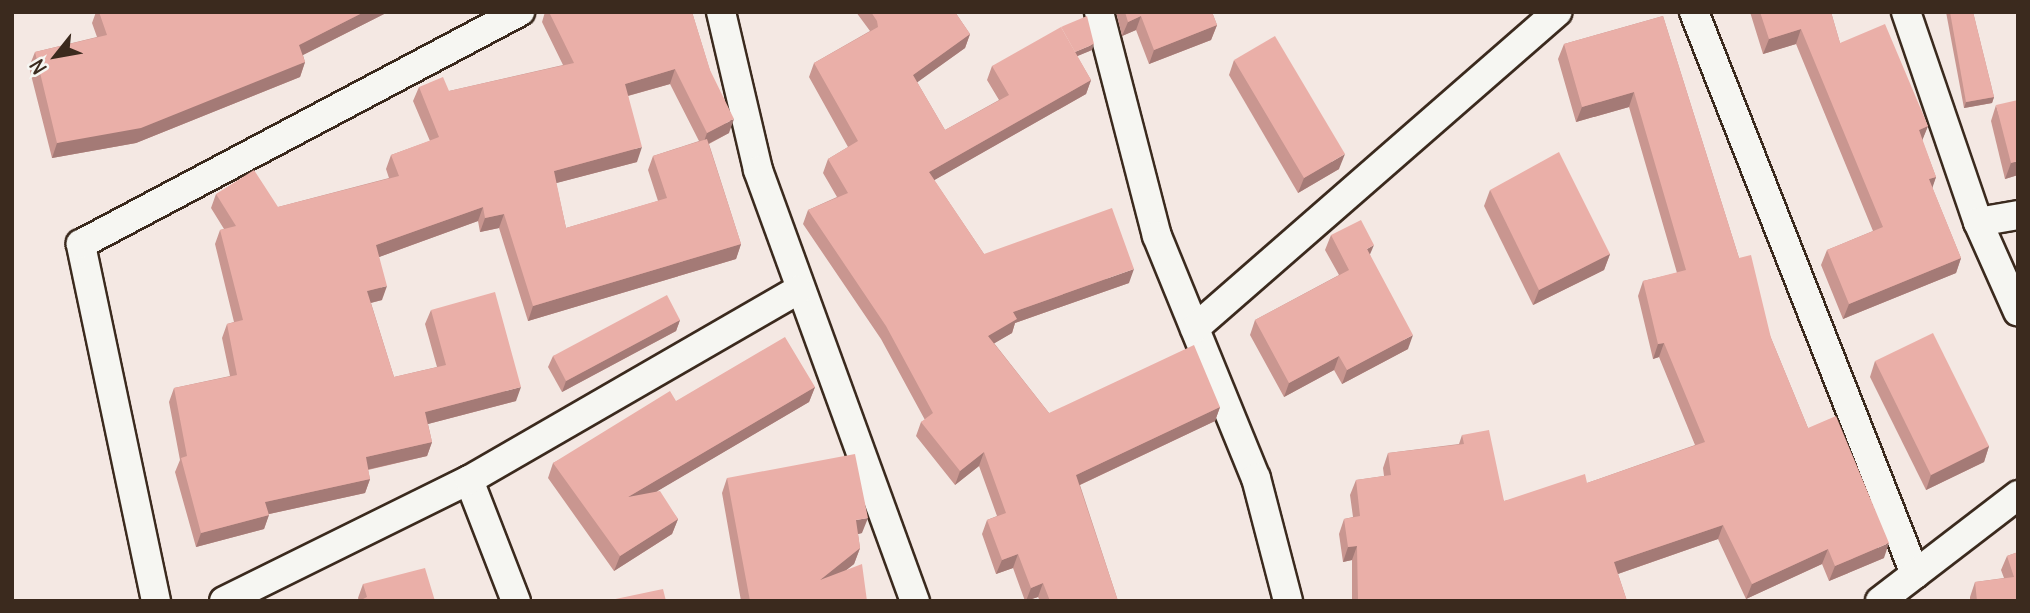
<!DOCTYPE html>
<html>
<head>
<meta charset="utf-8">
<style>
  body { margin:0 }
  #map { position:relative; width:2030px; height:613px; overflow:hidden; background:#f4e8e3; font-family:Delius,sans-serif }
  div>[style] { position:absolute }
  .roads { filter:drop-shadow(2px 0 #3b2a1e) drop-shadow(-2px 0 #3b2a1e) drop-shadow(0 2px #3b2a1e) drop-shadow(0 -2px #3b2a1e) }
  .minor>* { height:28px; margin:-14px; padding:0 14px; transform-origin:14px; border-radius:14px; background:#f6f6f2 }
  .wall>* { inset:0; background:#c99690 }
  .shaded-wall>* { inset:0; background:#a47a76 }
  .building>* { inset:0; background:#eaafa8 }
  span { translate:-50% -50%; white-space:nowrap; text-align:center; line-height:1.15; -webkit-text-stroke:5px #f6f6f2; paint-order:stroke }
  .frame { position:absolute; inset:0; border:14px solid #3b2a1e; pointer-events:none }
  .north { position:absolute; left:21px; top:21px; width:70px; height:70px; -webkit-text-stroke:5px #f6f6f2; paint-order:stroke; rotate:239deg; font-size:19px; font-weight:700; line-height:28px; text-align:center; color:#3b2a1e }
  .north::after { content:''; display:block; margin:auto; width:24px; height:32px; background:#3b2a1e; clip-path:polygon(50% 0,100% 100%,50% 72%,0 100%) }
</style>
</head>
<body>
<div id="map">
  <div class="roads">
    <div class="minor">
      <div style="left:721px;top:12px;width:162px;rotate:76.8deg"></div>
      <div style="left:758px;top:170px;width:459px;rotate:70deg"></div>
      <div style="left:1099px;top:12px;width:231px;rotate:75.5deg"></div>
      <div style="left:1157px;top:236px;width:261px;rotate:67.8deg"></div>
      <div style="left:1256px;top:478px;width:127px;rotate:75.4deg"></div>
      <div style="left:1694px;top:12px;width:604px;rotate:68.53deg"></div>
      <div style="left:1906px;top:12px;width:222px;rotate:71.1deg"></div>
      <div style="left:1978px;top:222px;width:98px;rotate:66deg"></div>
      <div style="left:1978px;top:222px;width:41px;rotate:-9.9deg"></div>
      <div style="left:1195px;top:328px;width:481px;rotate:-41.1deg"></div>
      <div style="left:469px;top:480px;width:130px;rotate:68.8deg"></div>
      <div style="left:156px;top:601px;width:365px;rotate:-101.9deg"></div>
      <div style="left:81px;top:244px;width:497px;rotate:-27.9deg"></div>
      <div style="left:224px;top:601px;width:273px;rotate:-26.3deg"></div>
      <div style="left:469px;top:480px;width:380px;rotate:-30deg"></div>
      <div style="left:1880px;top:601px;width:174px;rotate:-37.5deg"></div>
    </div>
  </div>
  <div class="wall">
    <div style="clip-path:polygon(96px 12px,388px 12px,303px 55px,305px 62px,300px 77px,136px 143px,52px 158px,29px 67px,35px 52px,97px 37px,92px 23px)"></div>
    <div style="clip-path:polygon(evenodd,545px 12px,692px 12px,729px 133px,709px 144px,741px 244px,736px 259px,528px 321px,499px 228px,480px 232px,478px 221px,379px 257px,382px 300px,371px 303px,394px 377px,437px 367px,425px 324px,431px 310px,516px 401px,428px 424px,432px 442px,427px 456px,368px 470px,370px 479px,365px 493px,269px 514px,264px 529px,196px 547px,175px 472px,180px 460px,169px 402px,174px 388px,230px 376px,222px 338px,227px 324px,234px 322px,215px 244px,220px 230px,224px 229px,211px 208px,216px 194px,278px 207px,389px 178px,386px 169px,391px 155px,430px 141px,413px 101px,419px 87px,449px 91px,563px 65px,542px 22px,545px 12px,670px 84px,699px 141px,653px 156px,648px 170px,658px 201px,566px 228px,556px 183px,637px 162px,628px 96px,670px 84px)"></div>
    <div style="clip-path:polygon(856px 12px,955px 12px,970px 34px,965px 48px,917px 82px,945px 130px,999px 100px,987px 80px,992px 66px,1092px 50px,1077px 56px,1091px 80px,1086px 94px,934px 180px,984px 254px,1129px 283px,1015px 323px,1012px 333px,994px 343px,1049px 413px,1220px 407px,1215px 421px,1080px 485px,1118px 601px,1040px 601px,1038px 597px,1025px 601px,1013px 568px,996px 574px,982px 534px,987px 520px,997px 516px,979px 466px,955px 485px,916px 436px,921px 422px,925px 420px,881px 339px,803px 224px,808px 210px,837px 197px,823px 173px,828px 159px,848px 147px,809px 77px,814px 63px,870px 31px)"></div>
    <div style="clip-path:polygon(1116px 12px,1212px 12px,1217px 25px,1211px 40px,1149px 64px,1136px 30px,1122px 36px)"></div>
    <div style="clip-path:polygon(1750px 12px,1831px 12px,1840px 43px,1928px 126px,1922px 140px,1936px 177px,1932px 187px,1961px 258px,1956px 273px,1843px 319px,1821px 265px,1827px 250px,1873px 231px,1796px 44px,1763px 54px)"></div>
    <div style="clip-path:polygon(1946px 12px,1973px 12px,1994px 97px,1992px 103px,1964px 108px)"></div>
    <div style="clip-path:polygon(1663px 16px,1739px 258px,1771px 338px,1808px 428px,1884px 558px,1829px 581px,1822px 564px,1746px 599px,1718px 539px,1618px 574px,1627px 601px,1352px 601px,1352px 560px,1343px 562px,1339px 534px,1344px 519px,1353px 517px,1350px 495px,1356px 480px,1384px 476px,1383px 468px,1388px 453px,1459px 444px,1462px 435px,1504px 501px,1587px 483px,1695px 445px,1659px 357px,1653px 359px,1638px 296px,1643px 281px,1677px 273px,1629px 107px,1576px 122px,1558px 59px,1564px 44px)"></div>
    <div style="clip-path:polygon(1234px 60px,1339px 169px,1298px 193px,1229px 75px)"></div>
    <div style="clip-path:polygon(1996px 105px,2018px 175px,2005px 179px,1991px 121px)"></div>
    <div style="clip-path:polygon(1490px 190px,1610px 254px,1604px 270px,1533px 305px,1484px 206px)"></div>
    <div style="clip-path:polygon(1331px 235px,1370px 255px,1408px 349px,1342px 384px,1334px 370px,1284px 397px,1250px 335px,1255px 320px,1339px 275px,1325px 250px)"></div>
    <div style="clip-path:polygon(680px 320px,676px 331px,562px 392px,548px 367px,553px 356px)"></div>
    <div style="clip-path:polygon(1875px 361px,1989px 446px,1984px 462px,1926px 490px,1870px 377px)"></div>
    <div style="clip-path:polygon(815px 387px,809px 402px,657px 491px,678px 519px,672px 534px,614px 571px,548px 478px,553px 463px,676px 401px)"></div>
    <div style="clip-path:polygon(727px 478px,862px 533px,858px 534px,860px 548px,854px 564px,846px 570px,867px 601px,741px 601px,722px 493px)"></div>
    <div style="clip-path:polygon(2018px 552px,2018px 601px,1970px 601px,1970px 597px,1975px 582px,2004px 578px,2001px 570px,2007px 556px)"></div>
    <div style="clip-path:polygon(363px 584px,435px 601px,359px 601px,358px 598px)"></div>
  </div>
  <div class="shaded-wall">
    <div style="clip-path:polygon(364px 12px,388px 12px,293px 60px,299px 45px)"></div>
    <div style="clip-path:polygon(1141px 16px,1136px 30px,1122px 36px,1128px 22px)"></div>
    <div style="clip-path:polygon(1217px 25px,1211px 40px,1149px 64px,1154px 50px)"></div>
    <div style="clip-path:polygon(1801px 29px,1796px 44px,1763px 54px,1769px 39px)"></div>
    <div style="clip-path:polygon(970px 34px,965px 48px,908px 89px,913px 75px)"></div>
    <div style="clip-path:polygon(1094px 44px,1092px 50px,1068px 60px,1070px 54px)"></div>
    <div style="clip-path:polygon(305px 62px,300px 77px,136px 143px,52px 158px,57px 143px)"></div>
    <div style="clip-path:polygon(675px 69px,670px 84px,620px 98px,625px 84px)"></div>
    <div style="clip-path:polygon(1091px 80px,1086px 94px,924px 186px,929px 172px)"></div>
    <div style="clip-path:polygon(1634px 92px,1629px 107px,1576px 122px,1582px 107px)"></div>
    <div style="clip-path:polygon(1994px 97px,1992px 103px,1964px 108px,1966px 102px)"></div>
    <div style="clip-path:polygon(734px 119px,729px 133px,702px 147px,707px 133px)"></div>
    <div style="clip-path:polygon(1928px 126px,1922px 141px,1919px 130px)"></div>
    <div style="clip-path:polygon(642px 147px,637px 162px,549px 185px,554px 171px)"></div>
    <div style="clip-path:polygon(1345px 154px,1339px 169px,1298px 193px,1304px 178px)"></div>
    <div style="clip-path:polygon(2018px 161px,2018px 175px,2005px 179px,2011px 163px)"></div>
    <div style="clip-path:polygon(1936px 177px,1931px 192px,1929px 179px)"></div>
    <div style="clip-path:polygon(483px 207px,478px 221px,371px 260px,376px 245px)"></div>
    <div style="clip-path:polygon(504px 214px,499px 228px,480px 232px,485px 218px)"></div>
    <div style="clip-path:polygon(741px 244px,736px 259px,528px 321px,533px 306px)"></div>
    <div style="clip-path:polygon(1374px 245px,1368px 259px,1367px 249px)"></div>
    <div style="clip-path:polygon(1610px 254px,1604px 270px,1533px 305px,1539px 290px)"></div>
    <div style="clip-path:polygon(1961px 258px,1956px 273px,1843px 319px,1849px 304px)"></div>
    <div style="clip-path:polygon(1134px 269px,1129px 283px,1015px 323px,1012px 333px,983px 350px,988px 336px,1013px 312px)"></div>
    <div style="clip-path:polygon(387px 286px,382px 300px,362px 305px,367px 291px)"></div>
    <div style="clip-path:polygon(680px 320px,676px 331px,562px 392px,566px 381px)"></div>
    <div style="clip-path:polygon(1413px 335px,1408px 349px,1342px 384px,1347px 370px)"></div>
    <div style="clip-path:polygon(1664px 343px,1659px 357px,1653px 359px,1658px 344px)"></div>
    <div style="clip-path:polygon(1339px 356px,1334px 370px,1284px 397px,1289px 383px)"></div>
    <div style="clip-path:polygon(521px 387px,516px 401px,420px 426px,425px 412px)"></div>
    <div style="clip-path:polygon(815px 387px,809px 402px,622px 512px,628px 497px)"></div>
    <div style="clip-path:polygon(1220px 407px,1215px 421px,1071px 489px,1076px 475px)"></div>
    <div style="clip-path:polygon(432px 442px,427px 456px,361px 471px,366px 457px)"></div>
    <div style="clip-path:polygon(1989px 446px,1984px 462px,1926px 490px,1931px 475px)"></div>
    <div style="clip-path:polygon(984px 452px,979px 466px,955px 485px,960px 471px)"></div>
    <div style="clip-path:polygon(370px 479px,365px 493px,260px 516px,265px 502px)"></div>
    <div style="clip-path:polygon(269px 515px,264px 529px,196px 547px,201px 533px)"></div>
    <div style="clip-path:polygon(868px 518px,862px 533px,850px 536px,856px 520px)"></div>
    <div style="clip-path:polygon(678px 519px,672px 534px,614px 571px,620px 556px)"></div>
    <div style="clip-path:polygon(1723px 525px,1718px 539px,1609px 577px,1614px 562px)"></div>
    <div style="clip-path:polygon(1889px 543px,1884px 558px,1829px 581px,1835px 566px)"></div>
    <div style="clip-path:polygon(1357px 546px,1352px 560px,1343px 562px,1348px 547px)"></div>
    <div style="clip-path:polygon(860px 548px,854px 564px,815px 595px,820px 580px)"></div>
    <div style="clip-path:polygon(1828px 549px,1822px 564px,1746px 599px,1752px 584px)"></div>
    <div style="clip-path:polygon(1018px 554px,1013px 568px,996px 574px,1002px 560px)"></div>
    <div style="clip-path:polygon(1043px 583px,1038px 597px,1026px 601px,1031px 588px)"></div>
  </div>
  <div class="building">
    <div style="clip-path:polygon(99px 12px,364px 12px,299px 45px,305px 62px,141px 128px,57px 143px,35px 52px,107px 35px)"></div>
    <div style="clip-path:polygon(549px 12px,692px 12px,710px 70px,734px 119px,707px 133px,675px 69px,625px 84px,642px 147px,554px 171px,566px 228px,667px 198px,653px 156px,707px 139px,741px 244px,533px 306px,504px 214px,485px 218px,483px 207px,376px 245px,387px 286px,367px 291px,394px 377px,446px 365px,431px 310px,495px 292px,521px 387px,425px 412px,432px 442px,366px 457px,370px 479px,265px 502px,269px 515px,201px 533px,181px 458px,187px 456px,174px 388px,237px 375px,227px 324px,243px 320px,220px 230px,236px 226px,216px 194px,254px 170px,278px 207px,399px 176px,391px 155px,439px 137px,419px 87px,443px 77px,449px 91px,574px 63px)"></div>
    <div style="clip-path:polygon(871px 12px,955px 12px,970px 34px,913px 75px,945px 130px,1009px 95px,992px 66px,1061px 27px,1091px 80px,929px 172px,984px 254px,1112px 208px,1134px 269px,1013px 312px,1017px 319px,988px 336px,1049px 413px,1194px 345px,1220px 407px,1076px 475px,1118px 601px,1050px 601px,1043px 583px,1031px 588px,1018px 554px,1002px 560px,987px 520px,1006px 513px,984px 452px,960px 471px,921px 422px,933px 413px,886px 326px,808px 210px,848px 193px,828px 159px,858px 141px,814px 63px,878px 27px,877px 21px)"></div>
    <div style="clip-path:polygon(1125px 12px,1212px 12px,1217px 25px,1154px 50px,1141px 16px,1128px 22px)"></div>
    <div style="clip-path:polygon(1760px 12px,1831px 12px,1840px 43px,1885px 24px,1928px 126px,1919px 130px,1936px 177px,1929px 179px,1961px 258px,1849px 304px,1827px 250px,1883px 227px,1801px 29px,1769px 39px)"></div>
    <div style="clip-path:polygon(1950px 12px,1973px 12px,1994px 97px,1966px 102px)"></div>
    <div style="clip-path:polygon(1087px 16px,1094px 44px,1075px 52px,1061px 27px)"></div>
    <div style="clip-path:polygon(1663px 16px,1739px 258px,1751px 255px,1771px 338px,1808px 428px,1836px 416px,1889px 543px,1835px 566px,1828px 549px,1752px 584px,1723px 525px,1614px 562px,1627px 601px,1358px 601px,1357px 546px,1348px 547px,1344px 519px,1360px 516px,1356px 480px,1391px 475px,1388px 453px,1464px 444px,1462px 435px,1489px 430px,1504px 501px,1585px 474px,1587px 483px,1705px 442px,1664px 343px,1658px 344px,1643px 281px,1686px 270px,1634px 92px,1582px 107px,1564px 44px)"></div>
    <div style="clip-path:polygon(1275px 36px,1345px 154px,1304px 178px,1234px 60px)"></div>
    <div style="clip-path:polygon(2018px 100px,2018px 161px,2011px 163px,1996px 105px)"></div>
    <div style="clip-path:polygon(1559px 152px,1610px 254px,1539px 290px,1490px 190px)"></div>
    <div style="clip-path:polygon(1361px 220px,1374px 245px,1367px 249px,1413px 335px,1347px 370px,1339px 356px,1289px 383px,1255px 320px,1349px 270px,1331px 235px)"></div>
    <div style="clip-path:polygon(667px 295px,680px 320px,566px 381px,553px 356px)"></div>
    <div style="clip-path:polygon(1933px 333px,1989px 446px,1931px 475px,1875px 361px)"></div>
    <div style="clip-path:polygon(785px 337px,815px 387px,628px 497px,660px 491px,678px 519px,620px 556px,553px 463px,670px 391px,676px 401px)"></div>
    <div style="clip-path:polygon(855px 454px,868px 518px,856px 520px,860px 548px,820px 580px,862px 564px,867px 601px,750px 601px,727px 478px)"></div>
    <div style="clip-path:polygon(2018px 552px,2018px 601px,1977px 601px,1975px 582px,2014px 577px,2007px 556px)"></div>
    <div style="clip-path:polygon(425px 568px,435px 601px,359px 601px,367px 597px,363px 584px)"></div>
    <div style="clip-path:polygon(663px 589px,666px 601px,606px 601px)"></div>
  </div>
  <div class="frame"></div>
  <div class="north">N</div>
</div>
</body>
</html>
